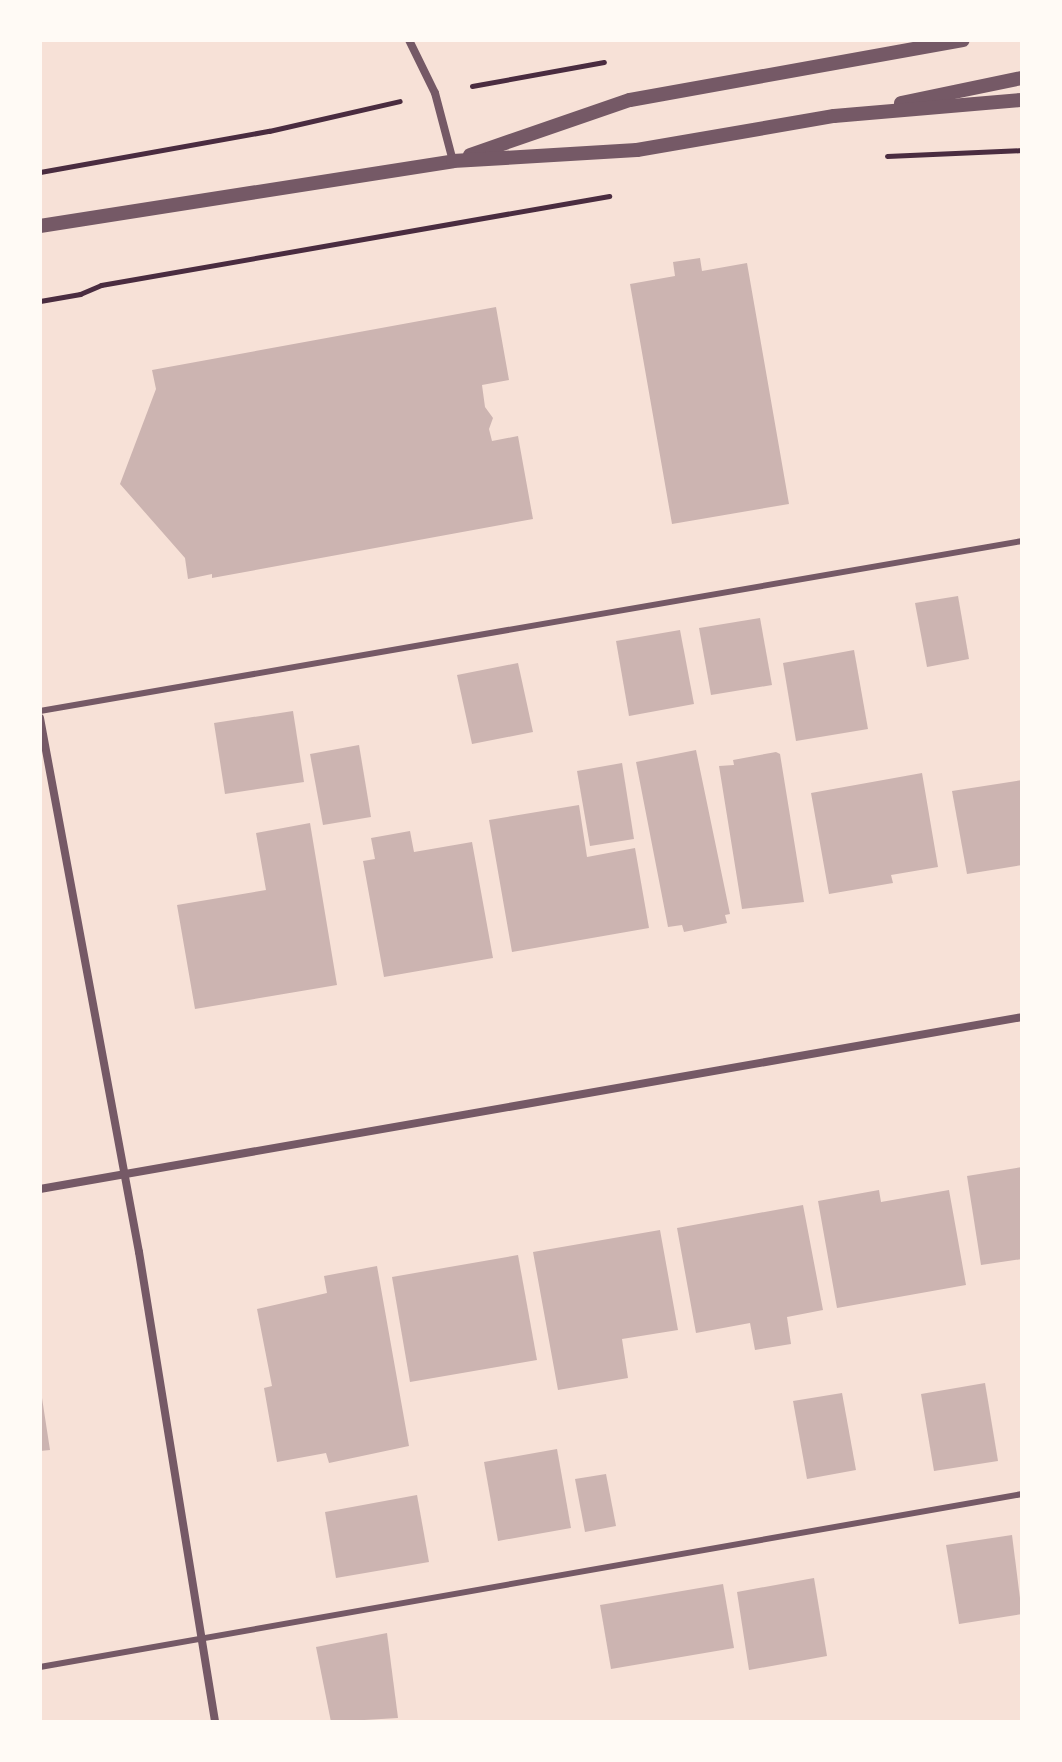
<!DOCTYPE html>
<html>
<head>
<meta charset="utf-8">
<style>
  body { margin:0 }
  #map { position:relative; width:1062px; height:1762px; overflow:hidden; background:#f7e1d7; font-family:Jost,sans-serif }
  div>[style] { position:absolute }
  .building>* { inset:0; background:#ccb4b1 }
  .path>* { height:5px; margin:-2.5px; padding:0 2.5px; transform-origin:2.5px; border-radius:2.5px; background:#4a2c40 }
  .service>* { height:6px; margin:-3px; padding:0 3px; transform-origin:3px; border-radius:3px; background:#755966 }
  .minor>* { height:8px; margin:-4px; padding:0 4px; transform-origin:4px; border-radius:4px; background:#755966 }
  .tertiary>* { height:14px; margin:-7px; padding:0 7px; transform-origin:7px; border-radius:7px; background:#755966 }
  span { translate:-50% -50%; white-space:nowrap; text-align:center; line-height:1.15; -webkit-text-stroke:6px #fffaf5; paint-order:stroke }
  .frame { position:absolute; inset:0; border:42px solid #fffaf5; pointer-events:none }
</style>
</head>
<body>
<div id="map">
  <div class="building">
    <div style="clip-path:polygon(700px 258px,702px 271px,747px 263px,789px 504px,672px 524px,630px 284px,675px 276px,673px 262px)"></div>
    <div style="clip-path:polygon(496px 307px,509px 380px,482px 385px,485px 407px,493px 418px,489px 429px,492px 441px,518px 436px,533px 519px,212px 578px,212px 574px,188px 579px,185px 558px,120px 484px,156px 389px,152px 370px)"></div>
    <div style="clip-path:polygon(958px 596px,969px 659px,927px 667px,915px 603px)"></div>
    <div style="clip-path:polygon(760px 618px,772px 685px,711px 695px,699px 628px)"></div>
    <div style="clip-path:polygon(680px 630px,694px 704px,629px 716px,616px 641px)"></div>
    <div style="clip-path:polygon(854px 650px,868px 729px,796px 741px,783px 663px)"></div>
    <div style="clip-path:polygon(518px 663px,533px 732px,472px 744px,457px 675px)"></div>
    <div style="clip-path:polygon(293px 711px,304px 782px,225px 794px,214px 723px)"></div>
    <div style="clip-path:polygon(359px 745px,371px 817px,323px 825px,310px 754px)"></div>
    <div style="clip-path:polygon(696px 750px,730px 914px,725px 915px,727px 923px,684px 932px,682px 925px,668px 927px,636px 762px)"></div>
    <div style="clip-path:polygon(776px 752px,780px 754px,804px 902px,742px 909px,719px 766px,734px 765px,733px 760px)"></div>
    <div style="clip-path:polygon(622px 763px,634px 839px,590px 846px,577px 771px)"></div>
    <div style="clip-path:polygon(922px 773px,938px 867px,891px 875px,893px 883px,829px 894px,811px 793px)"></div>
    <div style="clip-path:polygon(1022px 780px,1022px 865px,967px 874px,952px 791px)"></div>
    <div style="clip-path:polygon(579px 805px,587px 857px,635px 848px,649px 928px,512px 952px,489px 820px)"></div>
    <div style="clip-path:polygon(310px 823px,337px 985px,195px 1009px,177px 905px,266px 890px,256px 833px)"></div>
    <div style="clip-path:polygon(410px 831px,414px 852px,472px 842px,493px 958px,384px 977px,363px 861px,375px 859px,371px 838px)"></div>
    <div style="clip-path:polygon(1022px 1167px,1022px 1259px,981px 1265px,967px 1176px)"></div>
    <div style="clip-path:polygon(879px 1190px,881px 1202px,949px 1190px,966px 1285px,837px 1308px,818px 1201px)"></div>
    <div style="clip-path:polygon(803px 1205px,823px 1310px,787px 1317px,791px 1344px,755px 1350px,750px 1323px,696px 1333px,677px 1228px)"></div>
    <div style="clip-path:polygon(660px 1230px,678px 1330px,622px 1339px,628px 1378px,558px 1390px,533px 1252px)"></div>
    <div style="clip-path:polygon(518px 1255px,537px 1360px,410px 1382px,392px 1277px)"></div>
    <div style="clip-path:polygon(377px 1266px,409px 1446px,329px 1463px,326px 1453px,277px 1462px,264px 1388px,272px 1386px,257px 1309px,327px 1293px,324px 1276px)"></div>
    <div style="clip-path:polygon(985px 1383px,998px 1461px,934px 1471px,921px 1394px)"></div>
    <div style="clip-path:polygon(842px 1393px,856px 1470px,807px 1479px,793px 1401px)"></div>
    <div style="clip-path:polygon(42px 1398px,50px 1450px,40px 1451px,40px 1399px)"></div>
    <div style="clip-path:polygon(557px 1449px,571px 1528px,498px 1541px,484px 1462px)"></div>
    <div style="clip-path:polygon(606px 1474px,616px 1526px,585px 1532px,575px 1479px)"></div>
    <div style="clip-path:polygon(417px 1495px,429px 1562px,336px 1578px,325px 1512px)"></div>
    <div style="clip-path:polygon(1012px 1535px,1022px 1614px,959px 1624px,946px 1545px)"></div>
    <div style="clip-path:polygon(814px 1578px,827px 1656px,749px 1670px,737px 1592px)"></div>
    <div style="clip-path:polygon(723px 1584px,734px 1648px,611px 1669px,600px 1605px)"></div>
    <div style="clip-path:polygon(387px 1633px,398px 1718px,331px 1722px,316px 1647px)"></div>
  </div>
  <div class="path">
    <div style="left:472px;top:86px;width:134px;rotate:-10.3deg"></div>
    <div style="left:887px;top:156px;width:135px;rotate:-2.5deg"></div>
    <div style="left:40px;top:172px;width:233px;rotate:-10.2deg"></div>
    <div style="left:269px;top:131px;width:134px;rotate:-12.9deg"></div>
    <div style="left:40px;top:301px;width:41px;rotate:-9.9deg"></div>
    <div style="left:80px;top:294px;width:23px;rotate:-23deg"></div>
    <div style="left:101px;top:285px;width:516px;rotate:-9.94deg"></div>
  </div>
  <div class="service">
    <div style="left:40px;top:711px;width:997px;rotate:-9.82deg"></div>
    <div style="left:40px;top:1667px;width:997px;rotate:-9.99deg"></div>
  </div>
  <div class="minor">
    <div style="left:409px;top:40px;width:59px;rotate:63.9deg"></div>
    <div style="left:435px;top:93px;width:70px;rotate:75.2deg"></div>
    <div style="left:40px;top:718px;width:543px;rotate:79.5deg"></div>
    <div style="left:139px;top:1252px;width:476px;rotate:80.8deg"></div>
    <div style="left:40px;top:1189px;width:997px;rotate:-9.93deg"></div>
  </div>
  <div class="tertiary">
    <div style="left:901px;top:103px;width:124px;rotate:-11.7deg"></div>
    <div style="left:470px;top:155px;width:169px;rotate:-19deg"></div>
    <div style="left:630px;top:100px;width:338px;rotate:-10.2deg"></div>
    <div style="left:40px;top:226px;width:418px;rotate:-8.9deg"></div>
    <div style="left:453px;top:161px;width:184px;rotate:-3.4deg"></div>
    <div style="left:637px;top:150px;width:200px;rotate:-9.8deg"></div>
    <div style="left:834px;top:116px;width:189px;rotate:-4.9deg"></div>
  </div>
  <div class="frame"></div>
</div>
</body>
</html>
